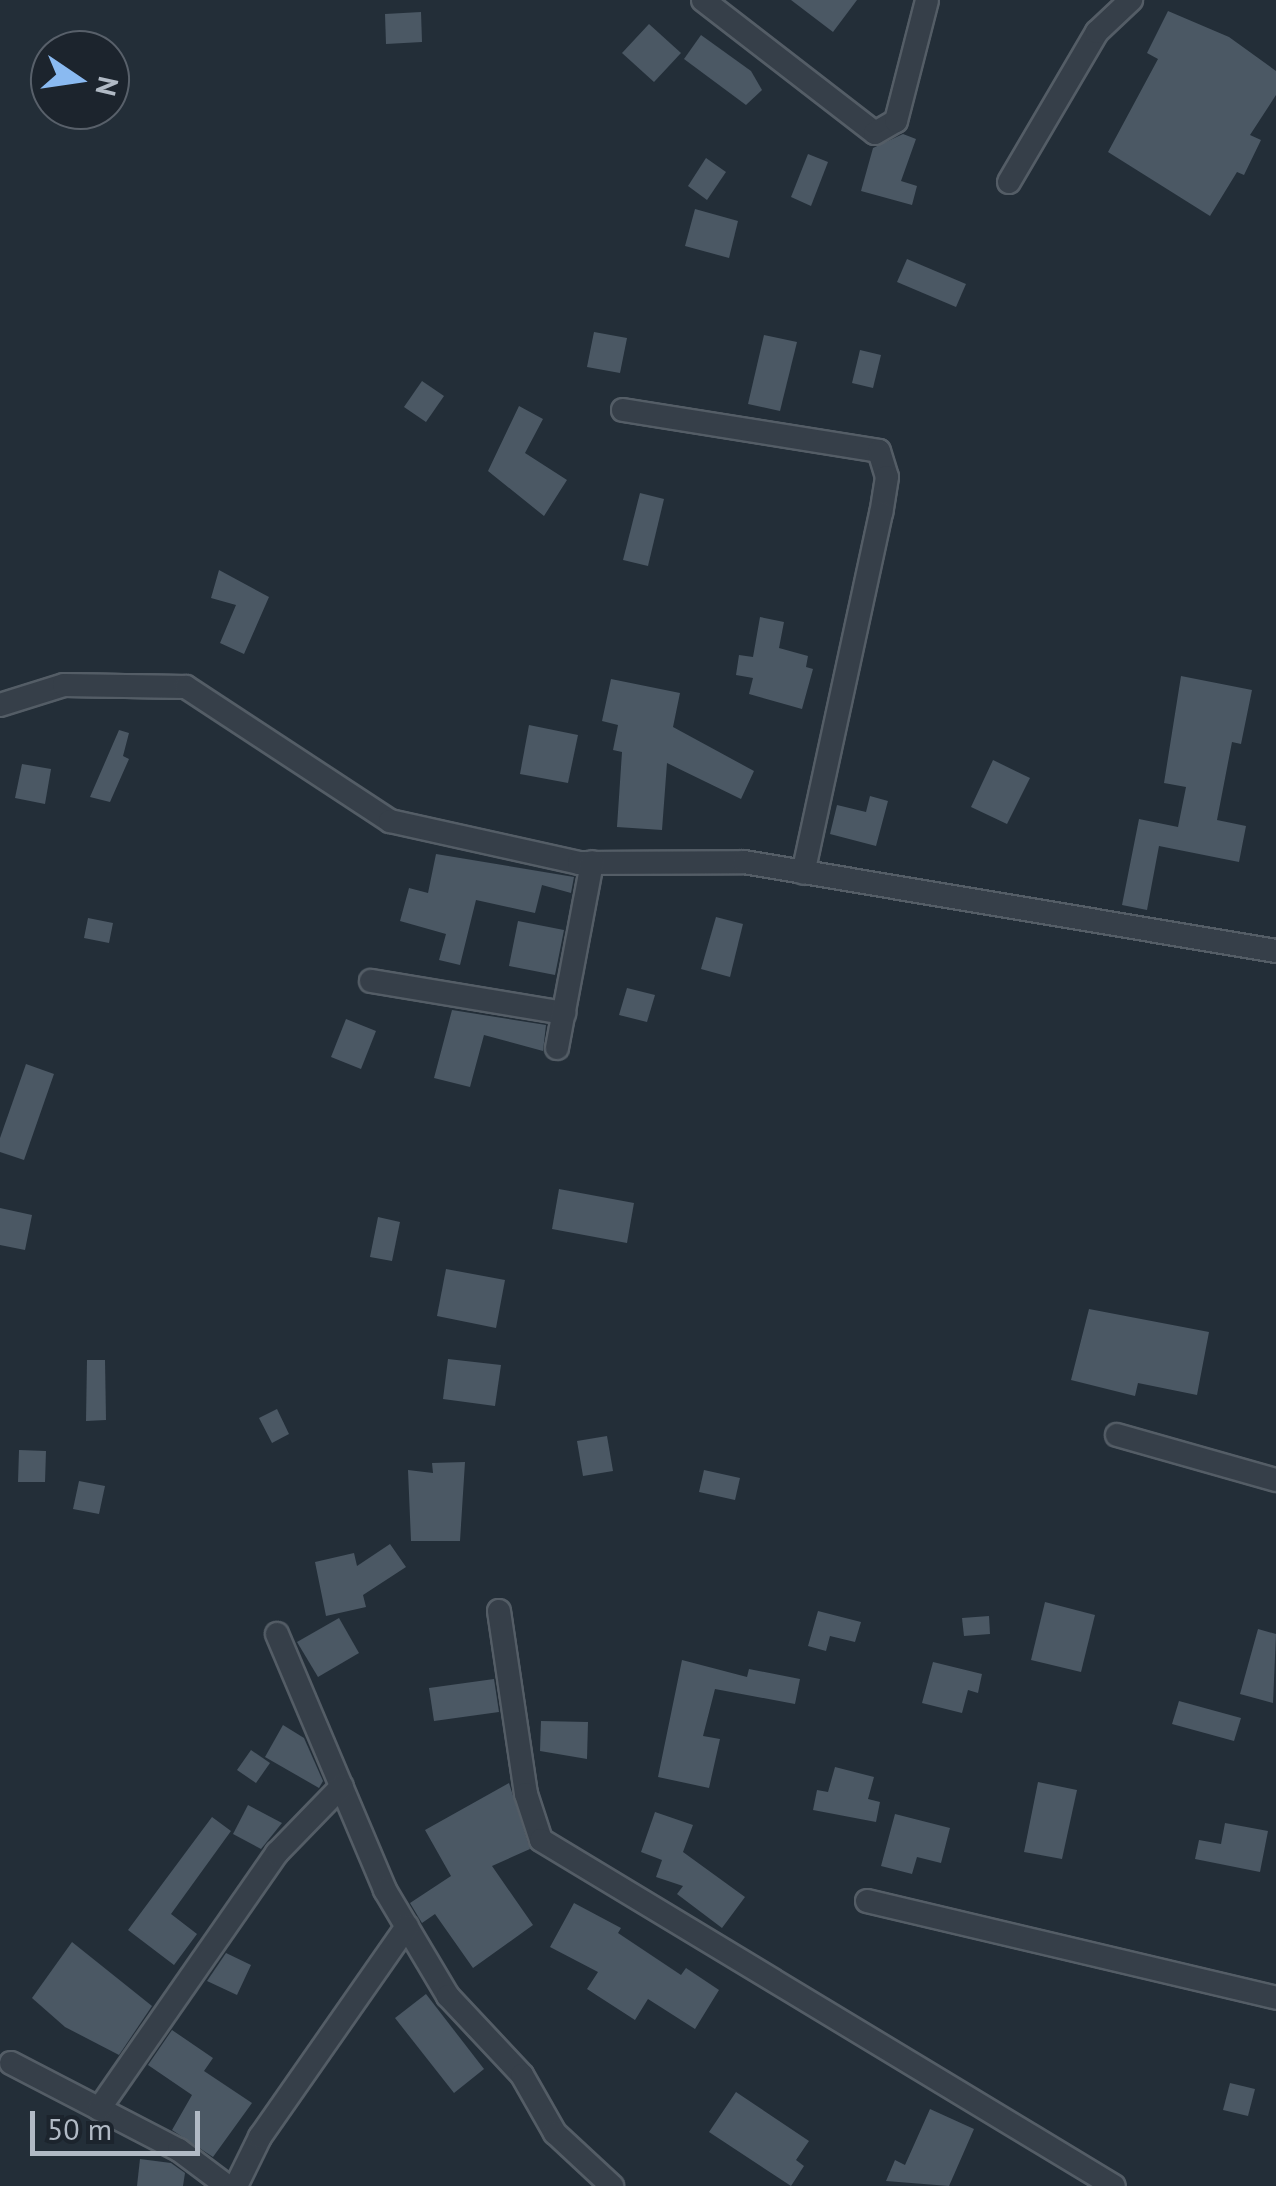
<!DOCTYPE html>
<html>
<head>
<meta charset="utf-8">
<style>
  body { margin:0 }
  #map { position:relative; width:1276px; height:2186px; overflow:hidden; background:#232e38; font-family:"PT Sans",sans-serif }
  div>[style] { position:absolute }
  .building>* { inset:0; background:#4b5864 }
  .roads { filter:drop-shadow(2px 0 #545d66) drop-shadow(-2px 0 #545d66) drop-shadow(0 2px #545d66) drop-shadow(0 -2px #545d66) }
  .minor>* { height:22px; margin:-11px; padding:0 11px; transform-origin:11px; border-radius:11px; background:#363f49 }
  span { translate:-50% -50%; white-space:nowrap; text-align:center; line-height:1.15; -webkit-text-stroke:8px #1c242d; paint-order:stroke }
  .north { position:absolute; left:30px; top:30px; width:100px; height:100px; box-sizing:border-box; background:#1c242d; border:2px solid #58606a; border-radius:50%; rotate:103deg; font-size:28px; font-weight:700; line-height:40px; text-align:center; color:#b1bac5 }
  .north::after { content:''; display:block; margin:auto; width:35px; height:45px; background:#8abaf1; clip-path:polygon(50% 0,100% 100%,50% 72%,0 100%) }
  .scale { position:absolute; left:30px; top:2111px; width:170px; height:45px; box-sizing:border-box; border:5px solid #b1bac5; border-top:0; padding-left:12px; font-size:30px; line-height:35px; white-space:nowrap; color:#b1bac5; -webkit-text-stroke:8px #1c242d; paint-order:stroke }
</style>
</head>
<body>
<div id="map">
  <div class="building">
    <div style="clip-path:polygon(791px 0,857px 0,833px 32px)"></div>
    <div style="clip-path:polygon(1168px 11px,1229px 37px,1276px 71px,1276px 95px,1250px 135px,1261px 140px,1244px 175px,1237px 172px,1210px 216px,1108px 152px,1158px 59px,1147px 53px)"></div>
    <div style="clip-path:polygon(421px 12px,422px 42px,386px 44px,385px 14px)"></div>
    <div style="clip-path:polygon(649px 24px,681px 53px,654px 82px,622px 53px)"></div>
    <div style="clip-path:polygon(701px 35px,751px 71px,762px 90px,746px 105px,684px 59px)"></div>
    <div style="clip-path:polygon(903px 134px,916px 139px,901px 181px,917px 186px,912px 205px,861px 191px,873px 148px)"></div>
    <div style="clip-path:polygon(808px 154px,828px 162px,811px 206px,791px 197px)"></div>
    <div style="clip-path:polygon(706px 158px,726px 172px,707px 200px,688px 186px)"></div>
    <div style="clip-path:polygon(695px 209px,738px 221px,729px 258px,685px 246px)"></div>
    <div style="clip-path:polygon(907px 259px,966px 284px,956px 307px,897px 282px)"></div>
    <div style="clip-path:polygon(594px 332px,627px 338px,620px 373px,587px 367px)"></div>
    <div style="clip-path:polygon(764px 335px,797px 342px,780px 411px,748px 404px)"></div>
    <div style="clip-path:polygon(860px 350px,881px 355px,873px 388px,852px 383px)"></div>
    <div style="clip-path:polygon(422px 381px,444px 396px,426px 422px,404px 407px)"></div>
    <div style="clip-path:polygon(519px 406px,543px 419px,525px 453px,567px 480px,544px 516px,488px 471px)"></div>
    <div style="clip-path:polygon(640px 493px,664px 499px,648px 566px,623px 560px)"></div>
    <div style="clip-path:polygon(219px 570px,269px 597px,244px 654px,220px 643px,236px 605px,211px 598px)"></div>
    <div style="clip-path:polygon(760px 617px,784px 622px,779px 648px,808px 656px,806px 667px,813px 669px,802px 709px,749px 694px,753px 678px,736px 675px,739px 655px,753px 657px)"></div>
    <div style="clip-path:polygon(1181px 676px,1252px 690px,1241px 744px,1232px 742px,1217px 820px,1246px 826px,1239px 862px,1159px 846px,1147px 910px,1122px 905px,1139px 819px,1178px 827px,1186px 787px,1164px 783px)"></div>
    <div style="clip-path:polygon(611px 679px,680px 693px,673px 727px,754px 771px,741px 799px,667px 763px,662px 830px,617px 827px,622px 752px,613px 750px,618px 725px,602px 721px)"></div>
    <div style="clip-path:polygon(529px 725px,578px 735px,568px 783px,520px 774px)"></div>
    <div style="clip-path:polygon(119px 730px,129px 733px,123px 756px,129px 759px,110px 802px,90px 797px)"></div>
    <div style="clip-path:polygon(993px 760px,1030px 778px,1007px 824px,971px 807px)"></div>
    <div style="clip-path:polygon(22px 764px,51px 769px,45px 804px,15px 798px)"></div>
    <div style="clip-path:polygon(870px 796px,888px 801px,876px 846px,830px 834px,837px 805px,866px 812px)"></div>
    <div style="clip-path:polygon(436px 854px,574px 877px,571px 893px,542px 885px,535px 913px,476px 900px,460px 965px,439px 960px,446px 934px,400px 921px,409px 888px,428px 893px)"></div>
    <div style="clip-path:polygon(716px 917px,743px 924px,730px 977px,701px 969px)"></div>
    <div style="clip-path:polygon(88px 918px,113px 923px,109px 943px,84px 938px)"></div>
    <div style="clip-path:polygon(518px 921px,564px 930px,555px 975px,509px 966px)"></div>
    <div style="clip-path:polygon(627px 988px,655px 995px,647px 1022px,619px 1015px)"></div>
    <div style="clip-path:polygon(452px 1010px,546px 1025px,543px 1051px,484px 1035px,470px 1087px,434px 1078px)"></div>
    <div style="clip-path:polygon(346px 1019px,376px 1031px,361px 1069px,331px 1057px)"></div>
    <div style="clip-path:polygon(26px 1064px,54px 1074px,24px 1160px,0 1152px,0 1138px)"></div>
    <div style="clip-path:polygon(559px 1189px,634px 1203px,627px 1243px,552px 1229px)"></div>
    <div style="clip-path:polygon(0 1208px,32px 1215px,25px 1250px,0 1245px)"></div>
    <div style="clip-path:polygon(378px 1217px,400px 1222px,392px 1261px,370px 1257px)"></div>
    <div style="clip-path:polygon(446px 1269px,505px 1280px,496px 1328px,437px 1316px)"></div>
    <div style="clip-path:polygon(1089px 1309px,1209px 1332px,1197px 1395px,1138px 1383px,1135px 1396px,1071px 1380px)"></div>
    <div style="clip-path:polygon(448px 1359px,501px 1365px,495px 1406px,443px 1399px)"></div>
    <div style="clip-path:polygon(87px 1360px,105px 1360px,106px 1420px,86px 1421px)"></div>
    <div style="clip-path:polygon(277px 1409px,289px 1434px,272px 1443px,259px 1418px)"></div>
    <div style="clip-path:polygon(607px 1436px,613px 1471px,583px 1476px,577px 1441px)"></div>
    <div style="clip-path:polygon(19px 1450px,46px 1451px,45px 1482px,18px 1482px)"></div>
    <div style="clip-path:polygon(465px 1462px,460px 1541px,411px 1541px,408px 1470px,433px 1473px,432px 1463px)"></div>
    <div style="clip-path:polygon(704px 1470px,740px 1478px,735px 1500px,699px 1492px)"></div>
    <div style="clip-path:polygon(79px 1481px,105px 1486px,99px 1514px,73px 1509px)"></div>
    <div style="clip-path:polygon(390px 1544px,406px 1567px,363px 1595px,366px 1607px,326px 1616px,315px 1562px,354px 1553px,357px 1566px)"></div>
    <div style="clip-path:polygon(1045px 1602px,1095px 1615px,1081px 1672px,1031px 1660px)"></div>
    <div style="clip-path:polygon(818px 1611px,861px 1622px,855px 1642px,830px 1636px,826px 1651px,808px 1646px)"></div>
    <div style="clip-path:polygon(989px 1616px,990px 1634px,964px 1636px,962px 1618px)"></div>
    <div style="clip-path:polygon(339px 1618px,359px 1653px,318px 1677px,297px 1642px)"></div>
    <div style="clip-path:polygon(1258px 1629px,1276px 1634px,1273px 1703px,1240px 1694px)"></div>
    <div style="clip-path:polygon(682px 1660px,747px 1677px,749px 1669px,800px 1679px,795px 1704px,715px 1689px,703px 1736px,720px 1739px,709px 1788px,658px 1777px)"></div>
    <div style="clip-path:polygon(933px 1662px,982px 1674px,978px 1693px,968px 1690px,962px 1713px,922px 1703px)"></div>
    <div style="clip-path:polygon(494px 1679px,499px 1712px,434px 1721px,429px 1688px)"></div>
    <div style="clip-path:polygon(1179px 1701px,1241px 1718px,1234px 1741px,1172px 1724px)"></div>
    <div style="clip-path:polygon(541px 1721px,588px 1722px,587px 1759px,540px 1751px)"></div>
    <div style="clip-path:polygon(283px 1725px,304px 1738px,323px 1781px,319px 1788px,265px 1757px)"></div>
    <div style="clip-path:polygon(251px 1750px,270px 1763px,256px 1783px,237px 1770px)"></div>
    <div style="clip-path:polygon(835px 1767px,874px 1777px,868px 1799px,880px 1802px,876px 1822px,813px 1810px,817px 1790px,828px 1792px)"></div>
    <div style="clip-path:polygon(1038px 1782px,1077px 1790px,1062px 1859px,1024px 1852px)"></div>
    <div style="clip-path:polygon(509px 1783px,530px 1849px,492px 1866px,533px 1925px,473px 1968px,435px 1914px,422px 1923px,410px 1903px,451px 1876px,425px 1830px)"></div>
    <div style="clip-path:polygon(248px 1805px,282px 1823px,261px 1849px,233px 1834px)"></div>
    <div style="clip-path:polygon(655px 1812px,693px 1825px,683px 1852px,745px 1897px,722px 1928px,677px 1894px,683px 1886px,656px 1877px,662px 1860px,641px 1852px)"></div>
    <div style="clip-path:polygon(895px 1814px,950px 1828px,941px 1863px,917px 1857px,912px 1874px,881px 1866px)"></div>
    <div style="clip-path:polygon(212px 1817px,231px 1831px,171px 1914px,197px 1934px,174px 1965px,128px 1930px)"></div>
    <div style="clip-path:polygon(1225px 1823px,1268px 1831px,1260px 1872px,1195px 1859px,1199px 1840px,1221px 1844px)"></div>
    <div style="clip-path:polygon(574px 1903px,621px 1928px,618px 1933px,681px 1975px,686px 1968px,719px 1990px,695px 2029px,648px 1999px,635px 2020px,587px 1989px,598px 1972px,550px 1947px)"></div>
    <div style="clip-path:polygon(72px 1942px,152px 2006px,119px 2055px,65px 2027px,32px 1998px)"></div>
    <div style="clip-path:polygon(226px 1953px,251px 1965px,237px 1995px,207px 1981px)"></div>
    <div style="clip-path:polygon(426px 1994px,484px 2069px,454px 2093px,395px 2018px)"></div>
    <div style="clip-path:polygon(172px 2030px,213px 2058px,204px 2071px,252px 2103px,213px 2157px,172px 2130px,192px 2095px,148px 2065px)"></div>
    <div style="clip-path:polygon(1230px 2083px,1255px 2089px,1248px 2116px,1223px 2110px)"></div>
    <div style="clip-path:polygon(736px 2092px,809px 2141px,796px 2160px,804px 2166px,791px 2186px,709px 2132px)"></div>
    <div style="clip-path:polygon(930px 2109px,974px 2129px,949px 2186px,886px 2181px,895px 2160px,905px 2165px)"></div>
    <div style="clip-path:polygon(140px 2159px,171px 2163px,185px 2173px,183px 2186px,137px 2186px)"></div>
  </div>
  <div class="roads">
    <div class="minor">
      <div style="left:703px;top:0;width:217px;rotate:37.7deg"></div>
      <div style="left:875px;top:133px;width:24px;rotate:-30deg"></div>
      <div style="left:896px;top:121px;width:125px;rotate:-75.6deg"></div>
      <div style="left:1009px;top:182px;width:174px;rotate:-59.6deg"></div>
      <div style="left:1097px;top:32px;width:47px;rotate:-43.3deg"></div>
      <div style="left:623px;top:410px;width:259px;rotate:9.1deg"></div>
      <div style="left:879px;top:451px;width:27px;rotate:73deg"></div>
      <div style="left:887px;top:477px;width:36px;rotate:99deg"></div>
      <div style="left:881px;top:513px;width:368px;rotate:102.2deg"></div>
      <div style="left:0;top:705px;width:67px;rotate:-17.4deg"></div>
      <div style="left:64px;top:685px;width:122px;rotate:0.9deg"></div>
      <div style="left:186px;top:687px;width:244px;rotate:33.3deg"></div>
      <div style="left:390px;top:821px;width:194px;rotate:12.5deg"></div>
      <div style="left:579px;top:863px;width:165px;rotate:-0.3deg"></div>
      <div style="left:744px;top:862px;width:539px;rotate:9.5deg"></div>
      <div style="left:371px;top:981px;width:196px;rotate:9.4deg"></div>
      <div style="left:557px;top:1048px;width:189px;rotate:-79.3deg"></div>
      <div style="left:1117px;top:1435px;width:165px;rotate:15.8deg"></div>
      <div style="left:499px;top:1611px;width:185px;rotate:81.6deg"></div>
      <div style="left:526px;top:1794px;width:48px;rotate:71.9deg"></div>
      <div style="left:541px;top:1840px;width:669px;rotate:31.13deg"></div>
      <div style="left:277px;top:1634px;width:278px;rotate:67.1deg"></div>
      <div style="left:385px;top:1890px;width:123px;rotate:59.3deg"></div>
      <div style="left:448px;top:1996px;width:108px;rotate:46.9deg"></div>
      <div style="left:522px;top:2075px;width:67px;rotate:60.4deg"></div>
      <div style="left:555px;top:2133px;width:78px;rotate:42.9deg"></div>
      <div style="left:867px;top:1901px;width:420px;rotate:13.3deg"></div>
      <div style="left:11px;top:2063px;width:189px;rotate:27.4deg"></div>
      <div style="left:179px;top:2150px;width:60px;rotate:36.9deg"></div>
      <div style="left:99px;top:2109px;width:312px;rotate:-55.2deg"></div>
      <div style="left:277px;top:1853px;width:93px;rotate:-45.9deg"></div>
      <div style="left:236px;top:2186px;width:55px;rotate:-63.9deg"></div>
      <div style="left:260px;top:2137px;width:257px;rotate:-55.1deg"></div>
    </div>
  </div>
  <div class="north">N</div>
  <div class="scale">50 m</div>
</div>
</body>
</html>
